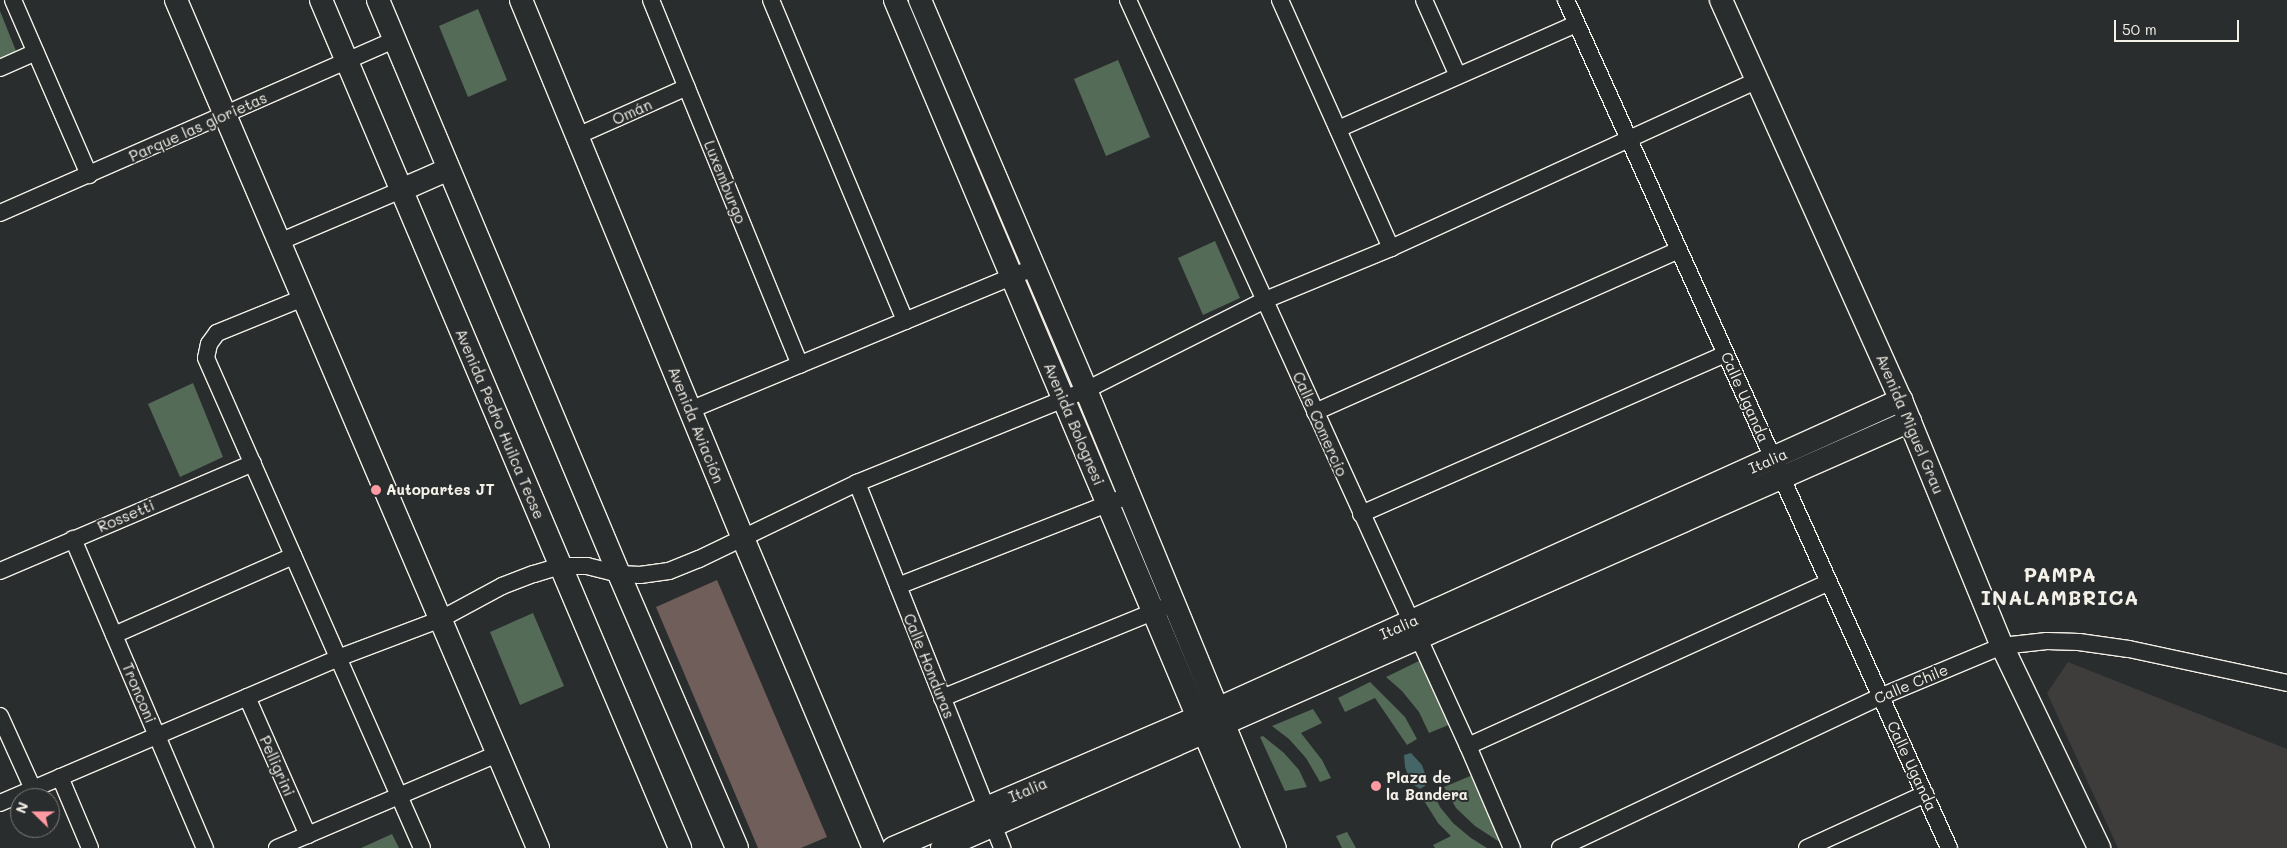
<!DOCTYPE html>
<html>
<head>
<meta charset="utf-8">
<style>
  body { margin:0 }
  #map { position:relative; width:2287px; height:848px; overflow:hidden; background:#2a2d2e; font-family:Mali,sans-serif }
  div>[style] { position:absolute }
  .built>* { inset:0; background:#3f3c3c }
  .green>* { inset:0; background:#546b57 }
  .water>* { inset:0; background:#466567 }
  .building>* { inset:0; background:#705e5b }
  .roads { filter:drop-shadow(1px 0 #f4f1e8) drop-shadow(-1px 0 #f4f1e8) drop-shadow(0 1px #f4f1e8) drop-shadow(0 -1px #f4f1e8) }
  .street>* { height:16px; margin:-8px; padding:0 8px; transform-origin:8px; border-radius:8px; background:#2a2d2e }
  .secondary>* { height:22px; margin:-11px; padding:0 11px; transform-origin:11px; border-radius:11px; background:#2a2d2e }
  .dots>* { width:14px; height:14px; translate:-50% -50%; box-sizing:border-box; border:2px solid #2a2d2e; border-radius:50% }
  span { translate:-50% -50%; white-space:nowrap; text-align:center; line-height:1.15; -webkit-text-stroke:4px #2a2d2e; paint-order:stroke }
  .street-label { font-size:15px; color:#f4f1e8 }
  .poi-label { font-size:15px; color:#f4f1e8; font-weight:700 }
  .left { translate:0 -50%; text-align:left }
  .district-label { font-size:20px; color:#f4f1e8; font-weight:700; letter-spacing:1px }
  .north { position:absolute; left:10px; top:788px; width:50px; height:50px; box-sizing:border-box; background:#2a2d2e; border:1px solid #7b7b78; border-radius:50%; rotate:292deg; font-size:14px; font-weight:700; line-height:20px; text-align:center; color:#f4f1e8 }
  .north::after { content:''; display:block; margin:auto; width:18px; height:22px; background:#ff9aa2; clip-path:polygon(50% 0,100% 100%,50% 72%,0 100%) }
  .scale { position:absolute; left:2114px; top:20px; width:125px; height:22px; box-sizing:border-box; border:2px solid #f4f1e8; border-top:0; padding-left:6px; font-size:15px; line-height:18px; white-space:nowrap; color:#f4f1e8; -webkit-text-stroke:4px #2a2d2e; paint-order:stroke }
</style>
</head>
<body>
<div id="map">
  <div class="built">
    <div style="clip-path:polygon(2068px 662px,2287px 749px,2287px 848px,2118px 848px,2047px 693px)"></div>
  </div>
  <div class="green">
    <div style="clip-path:polygon(478px 9px,507px 80px,468px 97px,439px 26px)"></div>
    <div style="clip-path:polygon(0 11px,16px 51px,0 60px)"></div>
    <div style="clip-path:polygon(1118px 60px,1150px 137px,1106px 156px,1074px 79px)"></div>
    <div style="clip-path:polygon(1215px 241px,1240px 298px,1203px 315px,1178px 258px)"></div>
    <div style="clip-path:polygon(193px 383px,223px 457px,180px 477px,148px 404px)"></div>
    <div style="clip-path:polygon(533px 613px,564px 686px,520px 705px,490px 632px)"></div>
    <div style="clip-path:polygon(1421px 660px,1451px 724px,1429px 733px,1419px 712px,1402px 691px,1386px 677px)"></div>
    <div style="clip-path:polygon(1370px 682px,1405px 717px,1417px 739px,1407px 745px,1375px 698px,1345px 712px,1338px 698px)"></div>
    <div style="clip-path:polygon(1313px 709px,1322px 723px,1301px 733px,1322px 760px,1331px 778px,1320px 782px,1306px 758px,1289px 739px,1272px 726px)"></div>
    <div style="clip-path:polygon(1263px 736px,1284px 753px,1299px 770px,1307px 787px,1285px 791px,1260px 737px)"></div>
    <div style="clip-path:polygon(1475px 774px,1503px 838px,1498px 841px,1475px 826px,1456px 808px,1444px 787px)"></div>
    <div style="clip-path:polygon(1433px 792px,1440px 807px,1453px 823px,1471px 838px,1487px 848px,1435px 848px,1433px 845px,1451px 836px,1438px 823px,1421px 796px)"></div>
    <div style="clip-path:polygon(1347px 832px,1356px 848px,1342px 848px,1336px 836px)"></div>
    <div style="clip-path:polygon(392px 834px,399px 848px,361px 848px)"></div>
  </div>
  <div class="water">
    <div style="clip-path:polygon(1411px 753px,1422px 765px,1425px 774px,1425px 786px,1420px 789px,1411px 783px,1405px 767px,1404px 755px)"></div>
  </div>
  <div class="building">
    <div style="clip-path:polygon(717px 580px,827px 837px,801px 848px,758px 848px,656px 607px)"></div>
  </div>
  <div class="roads">
    <div class="street">
      <div style="left:13px;top:0;width:191px;rotate:66.5deg"></div>
      <div style="left:651px;top:0;width:394px;rotate:67.8deg"></div>
      <div style="left:771px;top:0;width:348px;rotate:67.3deg"></div>
      <div style="left:1128px;top:0;width:820px;rotate:65.5deg"></div>
      <div style="left:1468px;top:746px;width:111px;rotate:66.7deg"></div>
      <div style="left:1280px;top:0;width:272px;rotate:65.9deg"></div>
      <div style="left:1424px;top:0;width:83px;rotate:65.9deg"></div>
      <div style="left:1566px;top:0;width:930px;rotate:65.69deg"></div>
      <div style="left:0;top:68px;width:39px;rotate:-24deg"></div>
      <div style="left:1338px;top:129px;width:260px;rotate:-23.8deg"></div>
      <div style="left:577px;top:136px;width:120px;rotate:-24deg"></div>
      <div style="left:0;top:213px;width:431px;rotate:-23.7deg"></div>
      <div style="left:279px;top:242px;width:133px;rotate:-23.1deg"></div>
      <div style="left:303px;top:298px;width:93px;rotate:157.9deg"></div>
      <div style="left:217px;top:333px;width:14px;rotate:126deg"></div>
      <div style="left:209px;top:344px;width:14px;rotate:102deg"></div>
      <div style="left:206px;top:358px;width:535px;rotate:66.21deg"></div>
      <div style="left:690px;top:410px;width:373px;rotate:-22.5deg"></div>
      <div style="left:1315px;top:412px;width:398px;rotate:-24deg"></div>
      <div style="left:857px;top:483px;width:393px;rotate:68.3deg"></div>
      <div style="left:1361px;top:514px;width:398px;rotate:-23.7deg"></div>
      <div style="left:73px;top:539px;width:336px;rotate:66.9deg"></div>
      <div style="left:0;top:571px;width:275px;rotate:-23.1deg"></div>
      <div style="left:898px;top:586px;width:249px;rotate:-21.4deg"></div>
      <div style="left:114px;top:635px;width:196px;rotate:-23.8deg"></div>
      <div style="left:247px;top:697px;width:151px;rotate:66.2deg"></div>
      <div style="left:942px;top:698px;width:238px;rotate:-22.2deg"></div>
      <div style="left:0;top:716px;width:80px;rotate:65.7deg"></div>
      <div style="left:1468px;top:746px;width:395px;rotate:-24.4deg"></div>
      <div style="left:60px;top:777px;width:77px;rotate:67.1deg"></div>
      <div style="left:0;top:803px;width:368px;rotate:-23.2deg"></div>
      <div style="left:338px;top:658px;width:110px;rotate:-20.7deg"></div>
      <div style="left:441px;top:619px;width:69px;rotate:-28.4deg"></div>
      <div style="left:502px;top:586px;width:34px;rotate:-21deg"></div>
      <div style="left:534px;top:574px;width:27px;rotate:-17deg"></div>
      <div style="left:560px;top:566px;width:27px"></div>
      <div style="left:587px;top:566px;width:33px;rotate:14deg"></div>
      <div style="left:619px;top:574px;width:21px;rotate:3deg"></div>
      <div style="left:640px;top:575px;width:29px;rotate:-8deg"></div>
      <div style="left:669px;top:571px;width:32px;rotate:-22deg"></div>
      <div style="left:699px;top:559px;width:175px;rotate:-25.7deg"></div>
      <div style="left:857px;top:483px;width:247px;rotate:-22.1deg"></div>
      <div style="left:1086px;top:390px;width:200px;rotate:-26.7deg"></div>
      <div style="left:1265px;top:300px;width:136px;rotate:-22.4deg"></div>
      <div style="left:1391px;top:248px;width:404px;rotate:-24.6deg"></div>
      <div style="left:277px;top:848px;width:239px;rotate:-23.1deg"></div>
      <div style="left:1560px;top:848px;width:354px;rotate:-25.3deg"></div>
      <div style="left:1880px;top:697px;width:132px;rotate:-22.7deg"></div>
      <div style="left:2002px;top:646px;width:45px;rotate:-6.3deg"></div>
      <div style="left:2047px;top:641px;width:32px;rotate:2deg"></div>
      <div style="left:2079px;top:642px;width:50px;rotate:8deg"></div>
      <div style="left:2129px;top:649px;width:162px;rotate:12.1deg"></div>
      <div style="left:1807px;top:848px;width:130px;rotate:-24.6deg"></div>
    </div>
    <div class="secondary">
      <div style="left:176px;top:0;width:922px;rotate:66.88deg"></div>
      <div style="left:321px;top:0;width:921px;rotate:67.05deg"></div>
      <div style="left:378px;top:0;width:623px;rotate:67.22deg"></div>
      <div style="left:619px;top:574px;width:298px;rotate:66.7deg"></div>
      <div style="left:521px;top:0;width:580px;rotate:67.59deg"></div>
      <div style="left:742px;top:536px;width:339px;rotate:67.1deg"></div>
      <div style="left:895px;top:0;width:920px;rotate:67.11deg"></div>
      <div style="left:920px;top:0;width:424px;rotate:66.9deg"></div>
      <div style="left:1086px;top:390px;width:495px;rotate:67.6deg"></div>
      <div style="left:1721px;top:0;width:439px;rotate:65.8deg"></div>
      <div style="left:1901px;top:400px;width:266px;rotate:67.7deg"></div>
      <div style="left:2002px;top:646px;width:224px;rotate:64.3deg"></div>
      <div style="left:401px;top:190px;width:52px;rotate:-23.6deg"></div>
      <div style="left:893px;top:848px;width:353px;rotate:-23.2deg"></div>
      <div style="left:1217px;top:709px;width:751px;rotate:-24.31deg"></div>
      <div style="left:942px;top:848px;width:1058px;rotate:-23.8deg"></div>
    </div>
  </div>
  <div class="dots">
    <div style="left:376px;top:490px;background:#ff9aa2"></div>
    <div style="left:1376px;top:786px;background:#ff9aa2"></div>
  </div>
  <div class="street-label">
    <span style="left:632px;top:112px;rotate:-24deg">Omán</span>
    <span style="left:198px;top:127px;rotate:-24deg">Parque las glorietas</span>
    <span style="left:725px;top:182px;rotate:68deg">Luxemburgo</span>
    <span style="left:1745px;top:397px;rotate:66deg">Calle Uganda</span>
    <span style="left:500px;top:424px;rotate:67deg">Avenida Pedro Huilca Tecse</span>
    <span style="left:1074px;top:424px;rotate:67deg">Avenida Bolognesi</span>
    <span style="left:1320px;top:424px;rotate:66deg">Calle Comercio</span>
    <span style="left:1910px;top:424px;rotate:67deg">Avenida Miguel Grau</span>
    <span style="left:696px;top:425px;rotate:68deg">Avenida Aviación</span>
    <span style="left:1768px;top:461px;rotate:-24deg">Italia</span>
    <span style="left:126px;top:516px;rotate:-23deg">Rossetti</span>
    <span style="left:1399px;top:627px;rotate:-24deg">Italia</span>
    <span style="left:929px;top:666px;rotate:68deg">Calle Honduras</span>
    <span style="left:1911px;top:684px;rotate:-23deg">Calle Chile</span>
    <span style="left:139px;top:693px;rotate:67deg">Tronconi</span>
    <span style="left:277px;top:766px;rotate:66deg">Pelligrini</span>
    <span style="left:1912px;top:766px;rotate:65deg">Calle Uganda</span>
    <span style="left:1028px;top:790px;rotate:-23deg">Italia</span>
  </div>
  <div class="poi-label">
    <span class="left" style="left:386px;top:490px">Autopartes JT</span>
    <span class="left" style="left:1386px;top:786px">Plaza de<br>la Bandera</span>
  </div>
  <div class="district-label">
    <span style="left:2060px;top:586px">PAMPA<br>INALAMBRICA</span>
  </div>
  <div class="north">N</div>
  <div class="scale">50 m</div>
</div>
</body>
</html>
